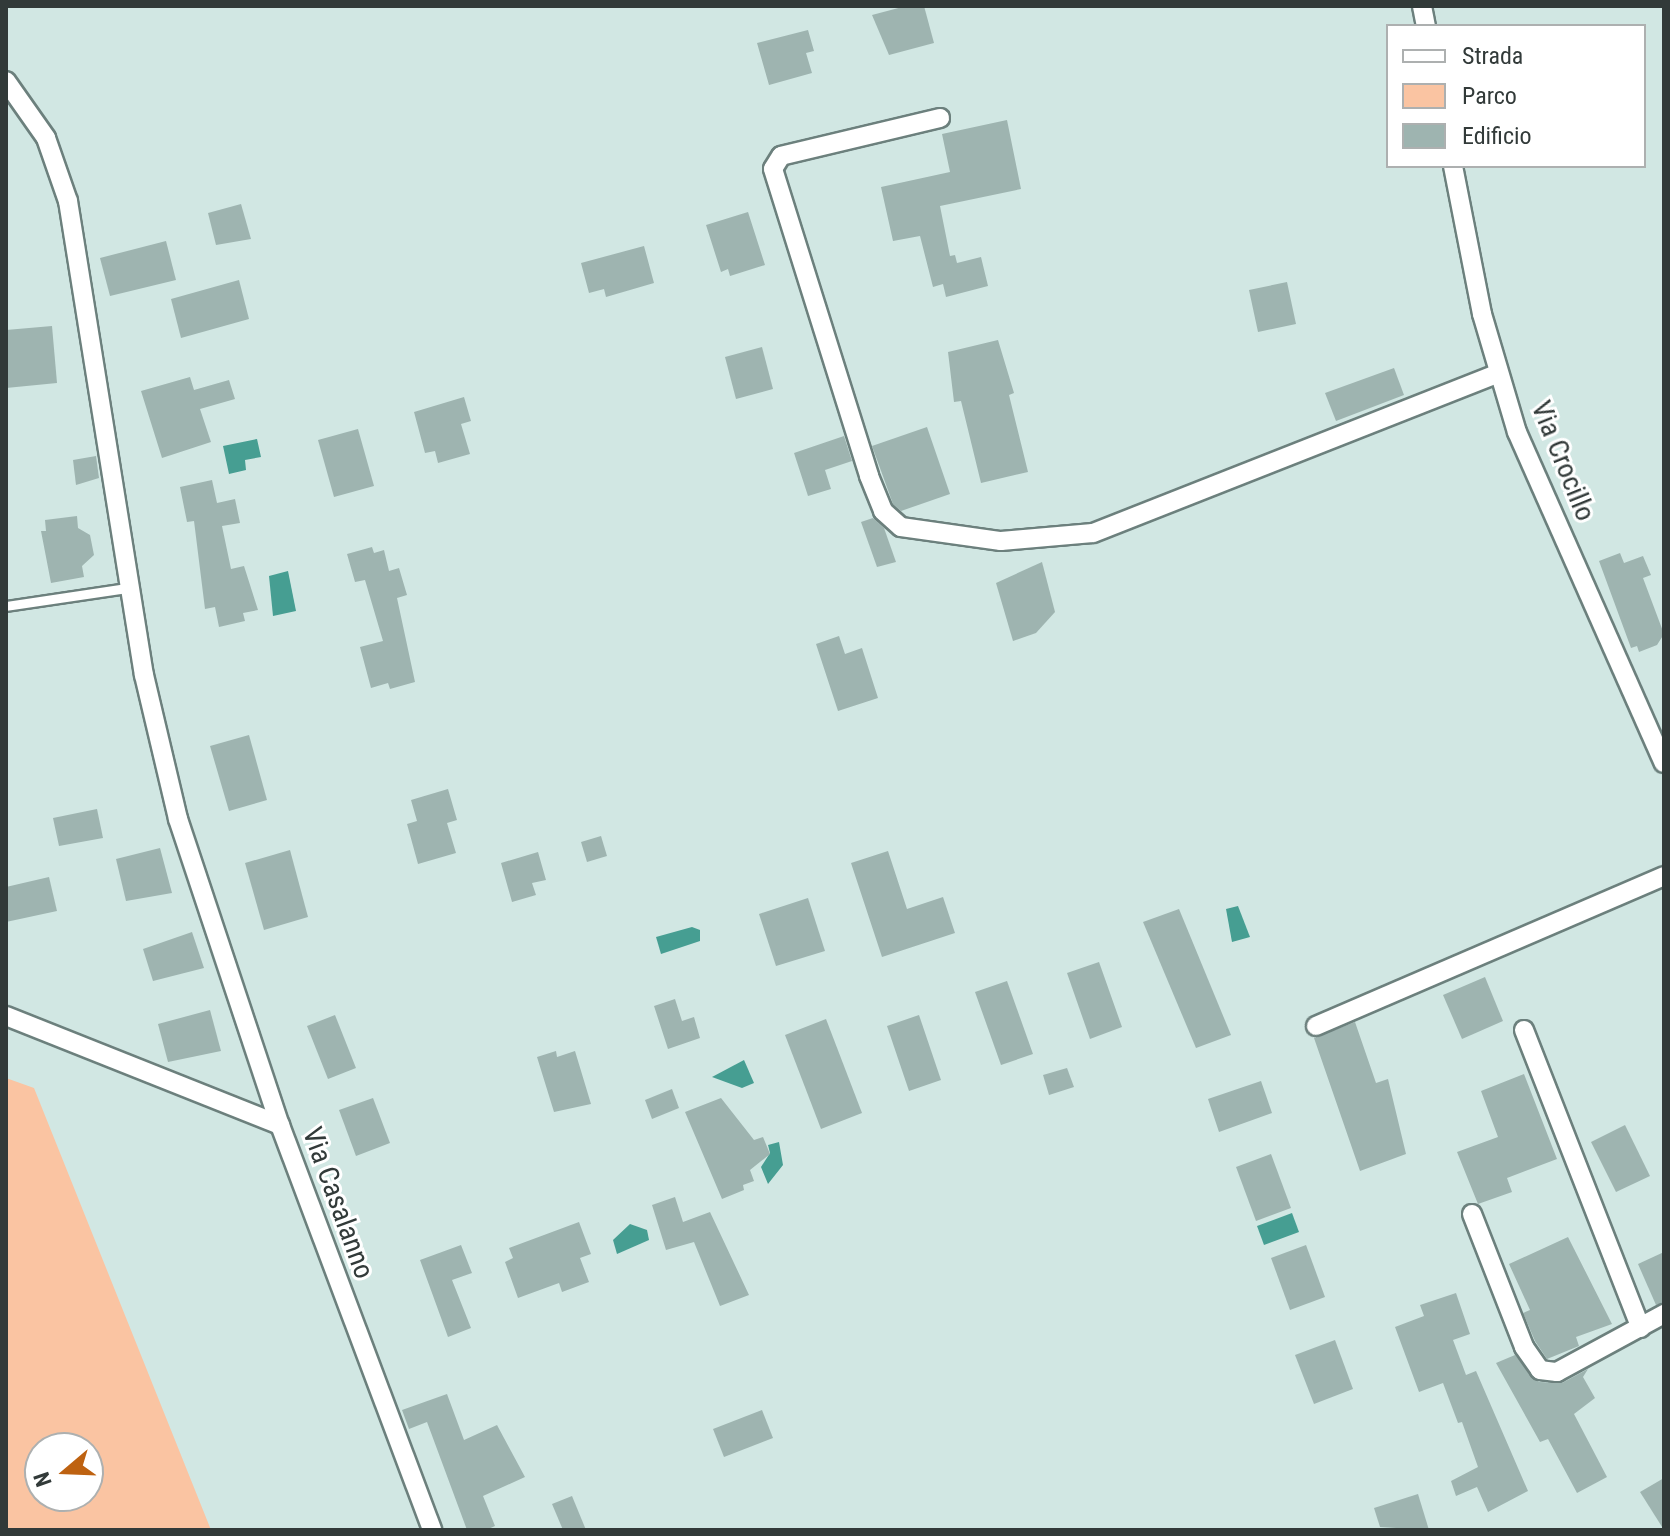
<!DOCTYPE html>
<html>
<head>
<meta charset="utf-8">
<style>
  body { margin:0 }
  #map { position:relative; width:1670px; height:1536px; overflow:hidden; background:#d1e7e3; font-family:"Roboto Condensed",sans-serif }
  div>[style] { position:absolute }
  .green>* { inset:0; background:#fac4a2 }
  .water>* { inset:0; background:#469e92 }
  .building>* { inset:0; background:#9eb4b0 }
  .roads { filter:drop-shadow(2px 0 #6c807d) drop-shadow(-2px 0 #6c807d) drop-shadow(0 2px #6c807d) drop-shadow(0 -2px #6c807d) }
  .service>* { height:9px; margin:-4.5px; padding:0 4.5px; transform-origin:4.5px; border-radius:4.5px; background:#fff }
  .minor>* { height:18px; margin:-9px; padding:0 9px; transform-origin:9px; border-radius:9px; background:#fff }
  span { translate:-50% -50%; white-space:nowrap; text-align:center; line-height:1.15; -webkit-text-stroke:6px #fff; paint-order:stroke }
  .street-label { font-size:28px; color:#323a39 }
  .frame { position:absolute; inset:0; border:8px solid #323a39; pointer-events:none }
  .legend { position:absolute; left:1386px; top:24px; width:260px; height:144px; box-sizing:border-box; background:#fff; border:2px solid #adb0b0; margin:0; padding:10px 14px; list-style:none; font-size:24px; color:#323a39 }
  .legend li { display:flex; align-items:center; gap:16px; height:40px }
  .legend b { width:40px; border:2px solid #adb0b0 }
  .north { position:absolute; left:24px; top:1432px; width:80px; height:80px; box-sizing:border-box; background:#fff; border:2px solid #adb0b0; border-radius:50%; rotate:251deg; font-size:22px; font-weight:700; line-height:32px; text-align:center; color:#323a39 }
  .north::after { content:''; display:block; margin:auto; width:28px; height:36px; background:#be6211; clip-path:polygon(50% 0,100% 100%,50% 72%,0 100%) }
</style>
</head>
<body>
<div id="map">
  <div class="green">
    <div style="clip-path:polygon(evenodd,6px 1078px,34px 1088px,211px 1530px,6px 1530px,6px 1078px,40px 1448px,88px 1448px,88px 1496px,40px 1496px,40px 1448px)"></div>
  </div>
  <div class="water">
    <div style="clip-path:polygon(257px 439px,261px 457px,245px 460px,246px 470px,229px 474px,223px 446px)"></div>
    <div style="clip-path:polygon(288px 571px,296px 611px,273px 616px,269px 576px)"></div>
    <div style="clip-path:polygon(1238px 906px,1250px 937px,1232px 942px,1226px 909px)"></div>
    <div style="clip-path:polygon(692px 927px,700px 930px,700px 941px,661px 954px,656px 937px)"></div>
    <div style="clip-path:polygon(744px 1060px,754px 1083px,742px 1088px,712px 1077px)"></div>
    <div style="clip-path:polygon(779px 1142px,783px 1165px,768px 1184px,761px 1167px,770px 1153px,768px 1145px)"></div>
    <div style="clip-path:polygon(1292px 1213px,1299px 1232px,1264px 1245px,1257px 1226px)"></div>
    <div style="clip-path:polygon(630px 1224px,647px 1230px,649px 1240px,617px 1254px,613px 1240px)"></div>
  </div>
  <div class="building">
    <div style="clip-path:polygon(906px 6px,924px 6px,934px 43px,889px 55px,872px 15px)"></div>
    <div style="clip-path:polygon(808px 30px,814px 51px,806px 53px,812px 73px,769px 85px,757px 43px)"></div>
    <div style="clip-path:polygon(1007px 120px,1021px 189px,940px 206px,950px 256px,955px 255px,957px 263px,981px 257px,988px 286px,946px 297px,943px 284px,933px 287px,920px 236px,893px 241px,881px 187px,950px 172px,942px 134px)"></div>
    <div style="clip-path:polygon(241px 204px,251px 239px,216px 245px,208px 213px)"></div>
    <div style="clip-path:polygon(748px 212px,765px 265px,730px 276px,728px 269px,721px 272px,706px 225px)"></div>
    <div style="clip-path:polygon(166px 241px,176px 280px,110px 296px,100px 258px)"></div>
    <div style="clip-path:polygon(644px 246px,654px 283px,606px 297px,604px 289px,589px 293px,581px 263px)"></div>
    <div style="clip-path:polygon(239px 280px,249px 319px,181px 338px,171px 299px)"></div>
    <div style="clip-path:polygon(1287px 282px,1296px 324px,1258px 332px,1249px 290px)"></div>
    <div style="clip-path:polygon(52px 326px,57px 383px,6px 388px,6px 330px)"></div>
    <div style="clip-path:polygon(998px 340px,1014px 393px,1009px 395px,1028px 472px,981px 483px,961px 401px,954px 402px,948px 352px)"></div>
    <div style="clip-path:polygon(762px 347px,773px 389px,736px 399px,725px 357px)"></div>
    <div style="clip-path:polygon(1394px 368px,1404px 395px,1336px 421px,1325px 393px)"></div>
    <div style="clip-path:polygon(190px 377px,194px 390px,229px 380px,235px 399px,200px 409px,211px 442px,162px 458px,141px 391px)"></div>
    <div style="clip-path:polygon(464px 397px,471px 421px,461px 424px,470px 454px,438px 463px,435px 451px,425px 453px,414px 412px)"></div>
    <div style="clip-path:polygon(927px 427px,950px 494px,901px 511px,893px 504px,872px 446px)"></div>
    <div style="clip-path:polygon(358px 429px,374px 486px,334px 497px,318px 440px)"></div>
    <div style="clip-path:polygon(844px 436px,852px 461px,825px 470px,831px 489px,808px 496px,794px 453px)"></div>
    <div style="clip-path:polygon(96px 456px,99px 478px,76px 485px,73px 460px)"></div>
    <div style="clip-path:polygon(212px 480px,217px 503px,235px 499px,240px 523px,222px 526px,231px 569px,244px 566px,258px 610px,243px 613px,245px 621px,219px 627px,215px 607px,205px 609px,194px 521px,187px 522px,180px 487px)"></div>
    <div style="clip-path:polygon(77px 516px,78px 528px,90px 535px,94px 555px,82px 566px,84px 577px,51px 583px,41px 531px,46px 531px,45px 520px)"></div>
    <div style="clip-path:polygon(873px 518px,884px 528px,896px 562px,877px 567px,861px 522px)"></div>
    <div style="clip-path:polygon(372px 547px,374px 553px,384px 550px,389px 571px,399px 568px,407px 595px,397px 598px,415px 682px,390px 689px,388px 683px,371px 688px,360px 647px,383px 641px,365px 580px,355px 582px,347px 554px)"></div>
    <div style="clip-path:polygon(1620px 553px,1624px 563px,1643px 556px,1651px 575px,1643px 578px,1664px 634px,1657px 645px,1639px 652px,1637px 646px,1631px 648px,1599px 561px)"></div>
    <div style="clip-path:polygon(1042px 562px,1055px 612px,1036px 633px,1013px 641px,996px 583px)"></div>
    <div style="clip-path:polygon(839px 636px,845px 654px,862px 648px,878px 698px,838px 711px,816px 644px)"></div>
    <div style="clip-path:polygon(249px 735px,267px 800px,229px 811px,210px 746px)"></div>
    <div style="clip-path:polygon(448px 789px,457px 820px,447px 823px,456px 853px,418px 864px,407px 824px,417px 821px,411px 800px)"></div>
    <div style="clip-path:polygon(97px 809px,103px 838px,59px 846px,53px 818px)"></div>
    <div style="clip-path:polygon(601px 836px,607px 856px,587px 862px,581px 842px)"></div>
    <div style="clip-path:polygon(160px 848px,172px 893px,126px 901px,116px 859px)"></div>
    <div style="clip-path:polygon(290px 850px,308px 917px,264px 930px,245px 863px)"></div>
    <div style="clip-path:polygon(888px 851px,907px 909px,943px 897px,955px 933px,882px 957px,851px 863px)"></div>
    <div style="clip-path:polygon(538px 852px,546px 880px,532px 883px,536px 895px,512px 902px,501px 863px)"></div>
    <div style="clip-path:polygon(49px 877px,57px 911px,6px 922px,6px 887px)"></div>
    <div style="clip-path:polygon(808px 898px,825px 951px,776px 966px,759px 914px)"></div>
    <div style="clip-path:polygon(1179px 909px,1231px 1035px,1196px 1048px,1143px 922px)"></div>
    <div style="clip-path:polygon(192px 932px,204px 968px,153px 981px,143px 949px)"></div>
    <div style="clip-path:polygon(1099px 962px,1122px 1027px,1090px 1039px,1067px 973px)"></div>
    <div style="clip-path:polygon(1485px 977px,1503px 1021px,1462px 1039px,1443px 995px)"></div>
    <div style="clip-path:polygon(1007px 981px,1033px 1054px,1001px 1065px,975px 992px)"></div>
    <div style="clip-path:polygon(675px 999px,682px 1021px,694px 1017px,700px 1038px,668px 1049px,654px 1006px)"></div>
    <div style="clip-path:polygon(210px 1010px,221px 1051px,168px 1062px,158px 1024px)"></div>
    <div style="clip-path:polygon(335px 1015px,356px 1068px,328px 1079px,307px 1026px)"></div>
    <div style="clip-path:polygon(919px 1015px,941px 1080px,909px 1091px,887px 1026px)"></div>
    <div style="clip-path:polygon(826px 1019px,862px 1113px,821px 1129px,785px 1035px)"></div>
    <div style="clip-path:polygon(1355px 1022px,1376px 1083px,1388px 1079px,1406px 1154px,1360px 1171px,1314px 1038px)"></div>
    <div style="clip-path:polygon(556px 1051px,557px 1057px,575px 1051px,591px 1104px,554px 1112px,537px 1057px)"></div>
    <div style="clip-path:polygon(1067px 1068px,1074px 1087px,1049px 1095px,1043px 1075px)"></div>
    <div style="clip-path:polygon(1524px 1074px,1557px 1159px,1507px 1178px,1512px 1192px,1478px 1204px,1457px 1152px,1498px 1137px,1481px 1091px)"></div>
    <div style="clip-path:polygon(1261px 1081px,1272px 1113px,1219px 1132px,1208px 1099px)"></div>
    <div style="clip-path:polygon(672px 1089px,679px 1108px,652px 1119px,645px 1100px)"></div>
    <div style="clip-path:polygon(373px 1098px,390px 1143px,356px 1156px,339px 1110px)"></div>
    <div style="clip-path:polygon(721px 1098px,754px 1140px,763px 1137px,770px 1154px,750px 1170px,754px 1181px,743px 1185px,744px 1190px,722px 1199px,685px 1112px)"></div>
    <div style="clip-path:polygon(1625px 1125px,1650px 1176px,1616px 1192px,1591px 1142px)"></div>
    <div style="clip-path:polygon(1271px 1154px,1291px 1208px,1256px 1221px,1236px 1167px)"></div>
    <div style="clip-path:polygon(675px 1197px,683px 1222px,710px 1212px,749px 1295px,720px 1306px,694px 1242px,666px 1250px,652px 1205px)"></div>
    <div style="clip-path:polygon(579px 1222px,591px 1254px,580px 1258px,589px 1282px,562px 1292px,559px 1283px,518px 1298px,505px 1262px,513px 1258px,509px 1248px)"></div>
    <div style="clip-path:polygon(1568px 1237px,1612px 1324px,1576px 1337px,1579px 1346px,1547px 1359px,1535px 1341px,1523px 1313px,1530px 1310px,1509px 1264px)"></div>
    <div style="clip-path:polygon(461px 1245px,472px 1273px,452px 1280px,471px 1328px,448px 1337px,420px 1260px)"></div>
    <div style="clip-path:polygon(1306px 1245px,1325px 1297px,1290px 1310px,1271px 1258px)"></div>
    <div style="clip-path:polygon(1664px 1252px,1664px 1302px,1656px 1305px,1638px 1264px)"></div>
    <div style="clip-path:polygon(1456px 1293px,1470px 1334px,1453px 1340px,1466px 1375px,1476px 1371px,1528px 1491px,1488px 1512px,1477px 1487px,1456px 1496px,1451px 1481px,1478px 1467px,1462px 1422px,1458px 1423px,1443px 1383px,1419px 1392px,1395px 1327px,1424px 1316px,1420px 1305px)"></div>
    <div style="clip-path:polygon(1335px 1340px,1353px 1389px,1314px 1404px,1295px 1355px)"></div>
    <div style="clip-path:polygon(1515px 1355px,1539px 1382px,1562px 1383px,1588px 1369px,1583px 1377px,1595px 1398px,1574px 1414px,1607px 1477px,1577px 1493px,1548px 1439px,1540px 1442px,1496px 1363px)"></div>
    <div style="clip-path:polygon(447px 1394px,464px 1440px,497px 1425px,525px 1477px,483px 1496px,495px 1526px,486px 1530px,467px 1530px,427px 1422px,409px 1429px,402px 1410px)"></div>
    <div style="clip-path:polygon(762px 1410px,773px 1438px,724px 1457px,713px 1429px)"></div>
    <div style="clip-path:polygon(1664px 1478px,1664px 1530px,1640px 1492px)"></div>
    <div style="clip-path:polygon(1418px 1494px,1429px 1530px,1380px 1527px,1374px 1508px)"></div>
    <div style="clip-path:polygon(572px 1496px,586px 1530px,563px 1530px,552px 1504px)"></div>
  </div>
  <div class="roads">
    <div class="service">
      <div style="left:6px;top:606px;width:121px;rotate:-8.5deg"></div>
    </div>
    <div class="minor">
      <div style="left:1422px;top:6px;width:20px;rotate:79deg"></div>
      <div style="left:6px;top:81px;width:70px;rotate:54.9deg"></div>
      <div style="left:46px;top:138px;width:67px;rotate:70.8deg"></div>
      <div style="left:68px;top:201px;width:480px;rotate:80.9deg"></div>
      <div style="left:144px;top:675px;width:148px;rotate:76.7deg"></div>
      <div style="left:178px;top:819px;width:323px;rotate:71.6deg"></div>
      <div style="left:940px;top:118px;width:163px;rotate:166.6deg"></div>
      <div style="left:781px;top:156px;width:15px;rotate:122deg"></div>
      <div style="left:773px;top:169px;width:322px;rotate:72.6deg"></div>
      <div style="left:869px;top:476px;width:38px;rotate:68deg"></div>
      <div style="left:883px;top:511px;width:24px;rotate:42deg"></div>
      <div style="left:901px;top:527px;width:101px;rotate:8deg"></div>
      <div style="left:1001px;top:541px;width:92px;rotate:-5deg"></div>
      <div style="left:1093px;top:533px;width:436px;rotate:-21.5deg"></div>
      <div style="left:1453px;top:166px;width:151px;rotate:78.9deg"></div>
      <div style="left:1482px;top:314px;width:123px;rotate:73.5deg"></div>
      <div style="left:1517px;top:432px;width:362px;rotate:66.1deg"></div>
      <div style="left:6px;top:1016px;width:295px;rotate:21.7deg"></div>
      <div style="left:280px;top:1125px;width:433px;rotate:69.4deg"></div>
      <div style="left:1316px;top:1026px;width:379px;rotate:-23.3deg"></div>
      <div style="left:1524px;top:1030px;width:320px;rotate:68.6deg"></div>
      <div style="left:1472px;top:1214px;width:143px;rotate:68.6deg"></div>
      <div style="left:1524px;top:1347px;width:28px;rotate:55deg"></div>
      <div style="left:1540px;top:1370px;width:17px;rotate:7deg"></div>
      <div style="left:1557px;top:1372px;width:122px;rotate:-28.5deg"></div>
    </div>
  </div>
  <div class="street-label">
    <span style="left:1563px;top:461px;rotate:68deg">Via Crocillo</span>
    <span style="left:338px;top:1203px;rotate:70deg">Via Casalanno</span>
  </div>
  <div class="frame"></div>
  <ul class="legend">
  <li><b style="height:10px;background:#fff"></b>Strada</li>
  <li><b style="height:22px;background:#fac4a2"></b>Parco</li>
  <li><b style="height:22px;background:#9eb4b0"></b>Edificio</li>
  </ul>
  <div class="north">N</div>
</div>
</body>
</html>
